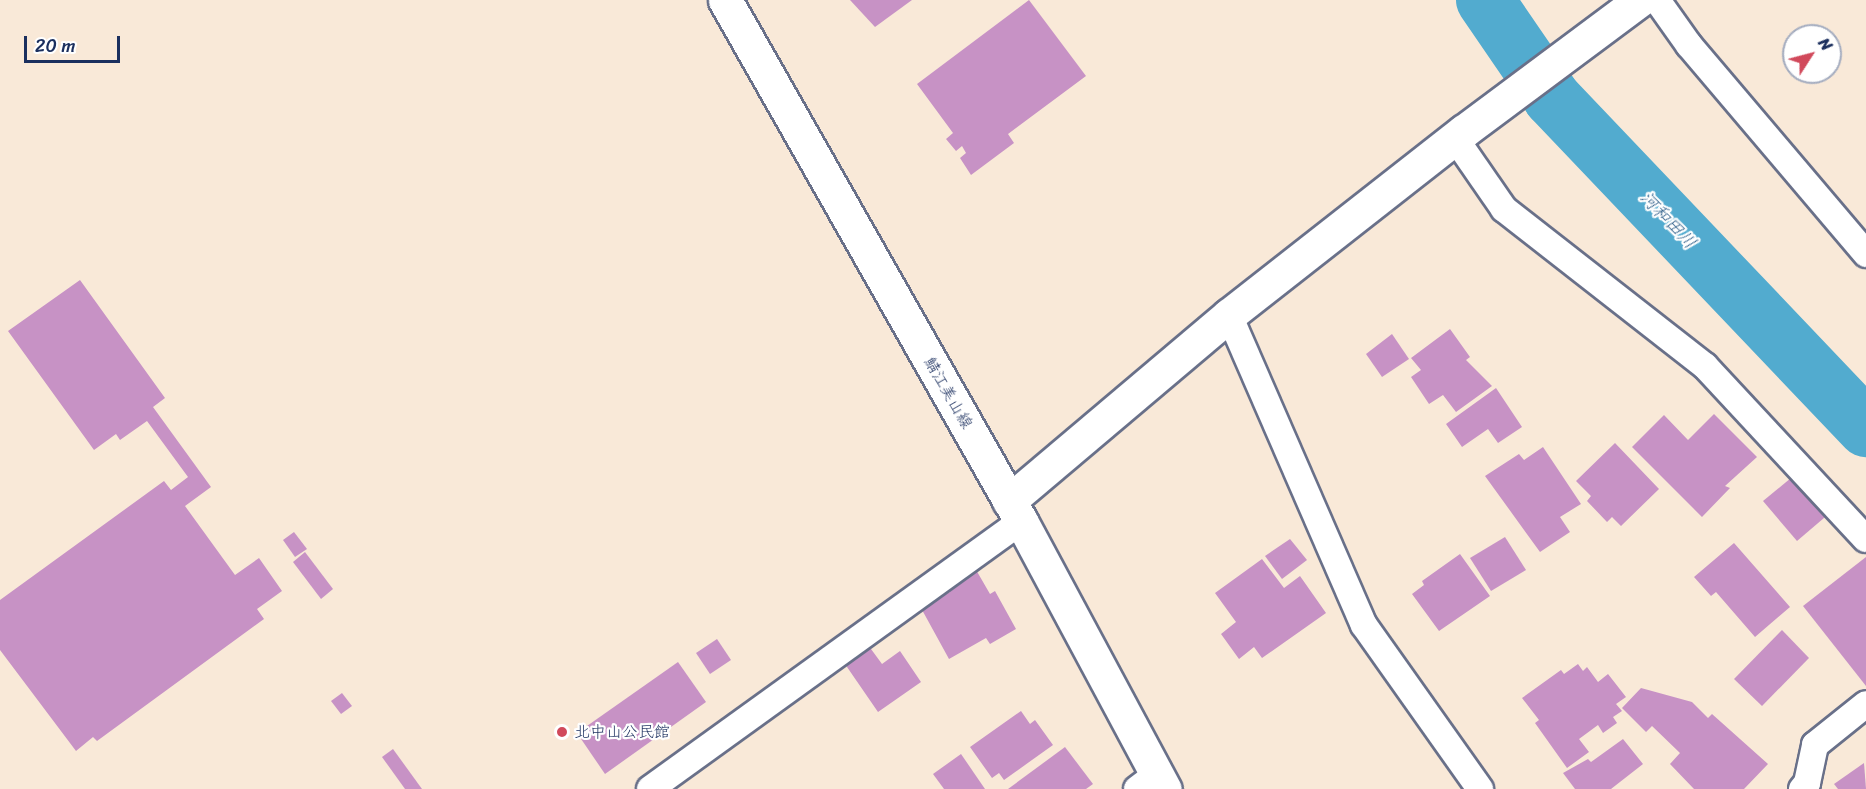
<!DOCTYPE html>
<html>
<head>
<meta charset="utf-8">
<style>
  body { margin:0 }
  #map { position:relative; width:1866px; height:789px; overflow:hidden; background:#f9e9d8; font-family:Sriracha,"Klee One",sans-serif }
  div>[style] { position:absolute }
  .river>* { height:58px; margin:-29px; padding:0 29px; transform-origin:29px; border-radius:29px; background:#52abcf }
  .building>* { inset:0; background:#c792c5 }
  .roads { filter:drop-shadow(2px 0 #697089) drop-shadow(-2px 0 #697089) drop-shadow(0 2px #697089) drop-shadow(0 -2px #697089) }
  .minor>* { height:26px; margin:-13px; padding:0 13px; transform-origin:13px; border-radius:13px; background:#fff }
  .tertiary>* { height:33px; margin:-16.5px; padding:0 16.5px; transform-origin:16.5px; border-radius:16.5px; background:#fff }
  .primary>* { height:33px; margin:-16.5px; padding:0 16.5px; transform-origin:16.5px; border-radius:16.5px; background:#fff }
  .dots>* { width:16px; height:16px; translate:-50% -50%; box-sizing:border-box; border:3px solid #fff; border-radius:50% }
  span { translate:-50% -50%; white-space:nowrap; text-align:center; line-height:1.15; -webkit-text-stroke:4.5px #fff; paint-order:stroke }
  .street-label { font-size:16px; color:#1b2f5e }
  .poi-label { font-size:16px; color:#1b2f5e }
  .left { translate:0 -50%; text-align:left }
  .water-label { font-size:18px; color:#31618b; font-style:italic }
  .north { position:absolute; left:1782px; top:24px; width:60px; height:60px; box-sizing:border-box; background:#fff; border:2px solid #a4acbf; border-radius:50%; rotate:54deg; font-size:16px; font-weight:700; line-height:24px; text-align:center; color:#1b2f5e }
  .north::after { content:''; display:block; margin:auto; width:21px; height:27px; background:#d1495b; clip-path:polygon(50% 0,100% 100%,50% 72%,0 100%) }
  .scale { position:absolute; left:24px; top:36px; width:96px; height:27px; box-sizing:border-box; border:3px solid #1b2f5e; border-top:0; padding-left:8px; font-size:18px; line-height:21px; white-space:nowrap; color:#1b2f5e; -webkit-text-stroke:4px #fff; paint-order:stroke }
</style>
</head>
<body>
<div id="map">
  <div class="river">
    <div style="left:1485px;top:0;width:119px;rotate:55.6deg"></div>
    <div style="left:1552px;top:98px;width:456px;rotate:46.4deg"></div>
  </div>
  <div class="building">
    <div style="clip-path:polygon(850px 0,912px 0,875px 27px)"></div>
    <div style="clip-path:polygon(1029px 0,1086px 76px,1008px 134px,1014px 143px,971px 175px,960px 158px,966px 153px,962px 146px,956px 151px,946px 139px,953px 133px,917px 84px)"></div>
    <div style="clip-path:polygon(80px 280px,165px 398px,153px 407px,211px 487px,185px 506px,235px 575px,259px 558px,282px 591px,257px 609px,264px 619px,97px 741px,93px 737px,76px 751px,0 650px,0 600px,164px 481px,171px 490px,188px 477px,147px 421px,120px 440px,116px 434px,94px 450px,8px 331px)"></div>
    <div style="clip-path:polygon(1450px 329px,1470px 357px,1466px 360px,1492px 386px,1456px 412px,1443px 395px,1429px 404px,1411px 377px,1421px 370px,1411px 358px)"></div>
    <div style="clip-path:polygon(1392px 334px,1409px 359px,1382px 377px,1366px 354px)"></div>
    <div style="clip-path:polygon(1496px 388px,1522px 427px,1498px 443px,1488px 429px,1462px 447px,1446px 424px)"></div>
    <div style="clip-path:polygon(1714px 414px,1757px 457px,1725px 486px,1730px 488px,1702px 517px,1632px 447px,1664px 415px,1688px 440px)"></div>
    <div style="clip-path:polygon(1615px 443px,1659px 489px,1621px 526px,1612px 517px,1607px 522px,1587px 501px,1591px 496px,1576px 481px)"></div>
    <div style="clip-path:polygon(1543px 447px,1581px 504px,1560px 517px,1570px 532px,1540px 552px,1485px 476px,1519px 454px,1524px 460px)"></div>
    <div style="clip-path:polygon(1797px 473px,1831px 512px,1797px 541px,1763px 501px)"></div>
    <div style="clip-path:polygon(294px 532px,307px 549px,295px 557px,283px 540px)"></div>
    <div style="clip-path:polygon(1505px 537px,1526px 570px,1491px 591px,1470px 558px)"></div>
    <div style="clip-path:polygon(1290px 539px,1307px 560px,1282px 579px,1265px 556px)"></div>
    <div style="clip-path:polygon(1734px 543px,1790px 607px,1755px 637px,1716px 592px,1711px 596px,1694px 577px)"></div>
    <div style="clip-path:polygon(305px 552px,333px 589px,321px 599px,293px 562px)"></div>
    <div style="clip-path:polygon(1460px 554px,1490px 596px,1439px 631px,1412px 594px,1424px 585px,1422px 581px)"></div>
    <div style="clip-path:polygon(968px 556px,990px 594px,995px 591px,1016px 629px,990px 644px,986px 638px,949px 659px,921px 608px,950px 592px,946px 584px)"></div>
    <div style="clip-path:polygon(1866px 557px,1866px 686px,1803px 606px)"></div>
    <div style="clip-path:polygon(1262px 559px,1284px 588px,1300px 576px,1326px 613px,1262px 658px,1254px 647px,1239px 659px,1221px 634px,1236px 622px,1215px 593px)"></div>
    <div style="clip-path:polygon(1782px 630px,1809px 658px,1762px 706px,1734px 679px)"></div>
    <div style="clip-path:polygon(860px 634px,882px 664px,900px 651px,921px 682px,878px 712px,836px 651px)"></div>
    <div style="clip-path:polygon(717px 639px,731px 660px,710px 674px,696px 653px)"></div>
    <div style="clip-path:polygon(678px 662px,706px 702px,605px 774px,577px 733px)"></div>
    <div style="clip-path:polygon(1578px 664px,1583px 671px,1587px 667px,1598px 682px,1608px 674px,1626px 697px,1616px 704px,1622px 711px,1613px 717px,1617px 723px,1603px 733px,1598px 725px,1579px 739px,1589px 752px,1567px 768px,1535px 723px,1539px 720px,1522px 698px,1561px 670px,1564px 674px)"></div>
    <div style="clip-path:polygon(1641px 688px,1692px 702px,1708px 718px,1712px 714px,1768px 764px,1744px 789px,1694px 789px,1670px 764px,1680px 753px,1652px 726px,1646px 732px,1622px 708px)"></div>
    <div style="clip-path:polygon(342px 693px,352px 706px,341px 714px,331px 701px)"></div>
    <div style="clip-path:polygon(1021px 711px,1030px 724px,1035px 720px,1053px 745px,1004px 780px,999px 773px,992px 778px,970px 747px)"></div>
    <div style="clip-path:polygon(1623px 739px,1643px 764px,1611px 789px,1575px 789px,1563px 773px,1588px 759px,1591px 762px)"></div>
    <div style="clip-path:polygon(1065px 747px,1093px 784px,1086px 789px,1008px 789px)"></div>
    <div style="clip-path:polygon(393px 749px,422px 789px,405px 789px,382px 757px)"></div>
    <div style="clip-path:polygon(961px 754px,985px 789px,944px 789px,933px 774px)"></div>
    <div style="clip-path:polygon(1864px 763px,1866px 789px,1838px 789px,1834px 784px)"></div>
  </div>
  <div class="roads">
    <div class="minor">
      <div style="left:1657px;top:0;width:55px;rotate:54.6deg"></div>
      <div style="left:1689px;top:45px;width:274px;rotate:49.7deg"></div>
      <div style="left:1455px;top:138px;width:86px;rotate:55.4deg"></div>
      <div style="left:1504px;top:209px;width:255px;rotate:38deg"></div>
      <div style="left:1705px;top:366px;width:236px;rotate:47.1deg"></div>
      <div style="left:1229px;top:315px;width:338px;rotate:66.5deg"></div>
      <div style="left:1364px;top:625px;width:201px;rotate:54.7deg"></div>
      <div style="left:650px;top:789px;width:458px;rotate:-35.8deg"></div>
      <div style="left:1137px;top:789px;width:25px;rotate:-37deg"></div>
      <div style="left:1802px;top:789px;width:8px;rotate:-50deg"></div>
      <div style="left:1807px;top:783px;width:39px;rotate:-78deg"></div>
      <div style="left:1815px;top:745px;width:65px;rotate:-38.8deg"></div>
    </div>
    <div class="tertiary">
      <div style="left:1009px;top:501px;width:288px;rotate:-40.2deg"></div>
      <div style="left:1229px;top:315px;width:298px;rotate:-38.1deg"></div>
      <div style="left:1464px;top:131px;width:219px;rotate:-36.7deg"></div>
    </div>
    <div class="primary">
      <div style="left:725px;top:0;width:599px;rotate:60.4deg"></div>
      <div style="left:1021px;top:521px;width:304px;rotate:61.8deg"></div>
    </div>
  </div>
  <div class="dots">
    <div style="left:562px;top:732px;background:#d1495b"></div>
  </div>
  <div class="street-label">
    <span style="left:948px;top:393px;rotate:60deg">鯖江美山線</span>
  </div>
  <div class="poi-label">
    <span class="left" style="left:574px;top:732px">北中山公民館</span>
  </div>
  <div class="water-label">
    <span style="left:1668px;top:220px;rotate:46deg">河和田川</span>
  </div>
  <div class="north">N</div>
  <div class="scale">20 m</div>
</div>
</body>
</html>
